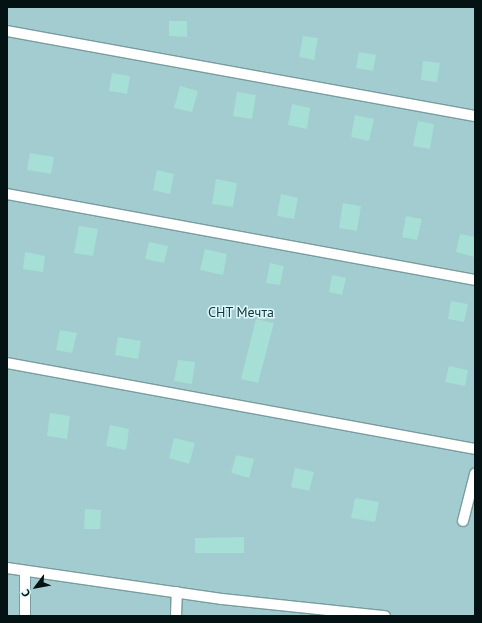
<!DOCTYPE html>
<html>
<head>
<meta charset="utf-8">
<style>
  body { margin:0 }
  #map { position:relative; width:482px; height:623px; overflow:hidden; background:#ddfbfe; font-family:"PT Sans",sans-serif }
  div>[style] { position:absolute }
  .green>* { inset:0; background:#a2cccf }
  .building>* { inset:0; background:#a6dfd6 }
  .roads { filter:drop-shadow(1px 0 #789c9f) drop-shadow(-1px 0 #789c9f) drop-shadow(0 1px #789c9f) drop-shadow(0 -1px #789c9f) }
  .service>* { height:10px; margin:-5px; padding:0 5px; transform-origin:5px; border-radius:5px; background:#fff }
  span { translate:-50% -50%; white-space:nowrap; text-align:center; line-height:1.15; -webkit-text-stroke:3px #ddfbfe; paint-order:stroke }
  .park-label { font-size:14px; color:#153336 }
  .frame { position:absolute; inset:0; border:8px solid #051213; pointer-events:none }
  .north { position:absolute; left:16px; top:567px; width:40px; height:40px; -webkit-text-stroke:3px #ddfbfe; paint-order:stroke; rotate:238deg; font-size:11px; font-weight:700; line-height:16px; text-align:center; color:#051213 }
  .north::after { content:''; display:block; margin:auto; width:14px; height:18px; background:#051213; clip-path:polygon(50% 0,100% 100%,50% 72%,0 100%) }
</style>
</head>
<body>
<div id="map">
  <div class="green">
    <div style="clip-path:polygon(7px 7px,475px 7px,475px 616px,7px 616px)"></div>
  </div>
  <div class="building">
    <div style="clip-path:polygon(169px 21px,187px 21px,187px 37px,169px 36px)"></div>
    <div style="clip-path:polygon(303px 36px,318px 38px,314px 60px,299px 57px)"></div>
    <div style="clip-path:polygon(359px 52px,376px 55px,373px 71px,356px 68px)"></div>
    <div style="clip-path:polygon(423px 61px,440px 63px,437px 82px,421px 80px)"></div>
    <div style="clip-path:polygon(112px 73px,130px 76px,127px 94px,109px 91px)"></div>
    <div style="clip-path:polygon(180px 86px,198px 91px,192px 112px,174px 108px)"></div>
    <div style="clip-path:polygon(237px 92px,256px 95px,252px 119px,233px 116px)"></div>
    <div style="clip-path:polygon(292px 104px,310px 108px,307px 129px,288px 125px)"></div>
    <div style="clip-path:polygon(355px 115px,374px 119px,369px 141px,351px 137px)"></div>
    <div style="clip-path:polygon(418px 121px,434px 124px,430px 149px,413px 146px)"></div>
    <div style="clip-path:polygon(30px 153px,54px 157px,51px 174px,27px 170px)"></div>
    <div style="clip-path:polygon(157px 170px,174px 174px,170px 194px,153px 190px)"></div>
    <div style="clip-path:polygon(216px 179px,237px 183px,233px 207px,212px 204px)"></div>
    <div style="clip-path:polygon(281px 194px,298px 198px,294px 219px,277px 216px)"></div>
    <div style="clip-path:polygon(343px 203px,361px 206px,357px 231px,339px 228px)"></div>
    <div style="clip-path:polygon(406px 216px,422px 219px,417px 240px,402px 237px)"></div>
    <div style="clip-path:polygon(79px 226px,98px 229px,93px 256px,74px 253px)"></div>
    <div style="clip-path:polygon(460px 234px,475px 237px,475px 257px,456px 252px)"></div>
    <div style="clip-path:polygon(149px 242px,168px 246px,164px 263px,145px 259px)"></div>
    <div style="clip-path:polygon(205px 249px,227px 254px,223px 275px,200px 270px)"></div>
    <div style="clip-path:polygon(25px 252px,45px 256px,43px 272px,23px 269px)"></div>
    <div style="clip-path:polygon(270px 263px,284px 266px,280px 285px,266px 283px)"></div>
    <div style="clip-path:polygon(332px 275px,346px 278px,342px 295px,329px 292px)"></div>
    <div style="clip-path:polygon(451px 301px,468px 304px,464px 322px,448px 319px)"></div>
    <div style="clip-path:polygon(256px 319px,274px 323px,258px 383px,241px 379px)"></div>
    <div style="clip-path:polygon(60px 330px,77px 333px,72px 353px,56px 350px)"></div>
    <div style="clip-path:polygon(118px 337px,141px 341px,138px 359px,115px 355px)"></div>
    <div style="clip-path:polygon(178px 360px,195px 362px,192px 384px,174px 381px)"></div>
    <div style="clip-path:polygon(449px 366px,468px 370px,465px 386px,445px 382px)"></div>
    <div style="clip-path:polygon(50px 413px,70px 416px,67px 439px,47px 436px)"></div>
    <div style="clip-path:polygon(110px 425px,129px 429px,126px 450px,106px 446px)"></div>
    <div style="clip-path:polygon(174px 438px,195px 443px,189px 464px,169px 458px)"></div>
    <div style="clip-path:polygon(236px 455px,254px 459px,249px 478px,231px 473px)"></div>
    <div style="clip-path:polygon(295px 468px,314px 472px,309px 491px,291px 487px)"></div>
    <div style="clip-path:polygon(355px 498px,379px 502px,375px 522px,351px 518px)"></div>
    <div style="clip-path:polygon(85px 509px,101px 510px,100px 529px,84px 529px)"></div>
    <div style="clip-path:polygon(244px 537px,244px 553px,195px 553px,195px 538px)"></div>
  </div>
  <div class="roads">
    <div class="service">
      <div style="left:7px;top:31px;width:476px;rotate:10.3deg"></div>
      <div style="left:7px;top:194px;width:476px;rotate:10.4deg"></div>
      <div style="left:7px;top:363px;width:476px;rotate:10.4deg"></div>
      <div style="left:463px;top:521px;width:49px;rotate:-75.7deg"></div>
      <div style="left:7px;top:568px;width:217px;rotate:8.2deg"></div>
      <div style="left:222px;top:599px;width:164px;rotate:6deg"></div>
      <div style="left:25px;top:616px;width:45px;rotate:-90deg"></div>
      <div style="left:176px;top:616px;width:24px;rotate:-88deg"></div>
    </div>
  </div>
  <div class="park-label">
    <span style="left:241px;top:312px">СНТ Мечта</span>
  </div>
  <div class="frame"></div>
  <div class="north">С</div>
</div>
</body>
</html>
